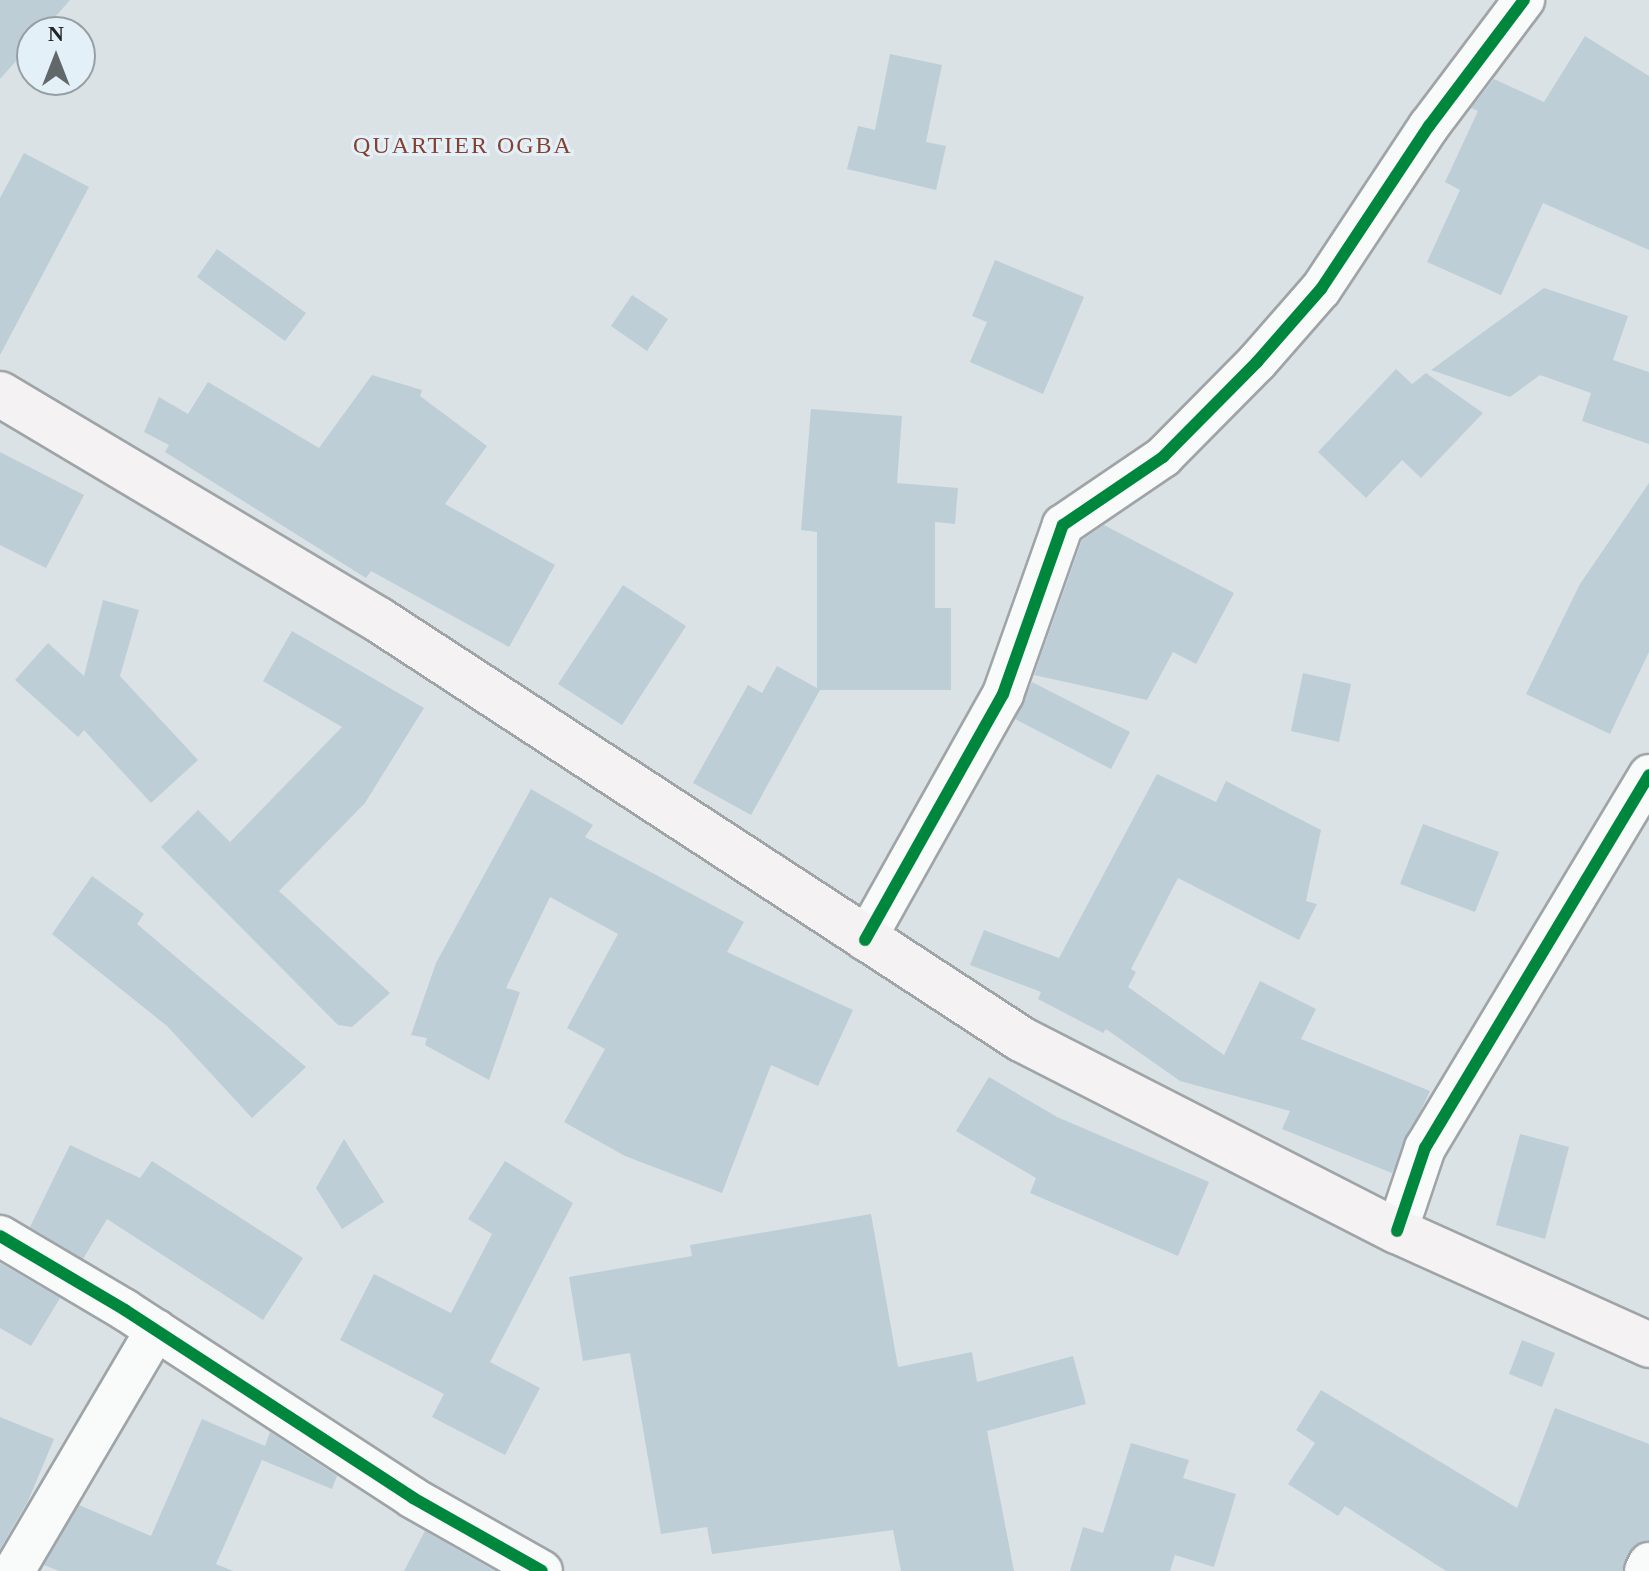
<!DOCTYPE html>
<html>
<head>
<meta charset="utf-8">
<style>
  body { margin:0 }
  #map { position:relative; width:1649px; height:1571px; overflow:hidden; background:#dae2e6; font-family:"Times New Roman",serif }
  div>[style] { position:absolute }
  .building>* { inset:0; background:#bdced7 }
  .roads { filter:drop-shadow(2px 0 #9fa4a7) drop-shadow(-2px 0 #9fa4a7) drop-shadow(0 2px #9fa4a7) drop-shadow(0 -2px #9fa4a7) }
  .minor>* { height:40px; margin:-20px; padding:0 20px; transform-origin:20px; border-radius:20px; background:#f9fbfb }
  .secondary>* { height:44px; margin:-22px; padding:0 22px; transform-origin:22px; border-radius:22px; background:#f4f2f2 }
  .cycleway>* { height:12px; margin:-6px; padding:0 6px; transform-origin:6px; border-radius:6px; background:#00873e }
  span { translate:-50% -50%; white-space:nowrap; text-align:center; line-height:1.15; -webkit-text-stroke:6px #e4f0f7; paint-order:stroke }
  .neighbourhood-label { font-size:24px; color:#864031; letter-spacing:2px }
  .north { position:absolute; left:16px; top:16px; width:80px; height:80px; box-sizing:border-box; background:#e4f0f7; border:2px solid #969fa4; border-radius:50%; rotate:0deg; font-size:22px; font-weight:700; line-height:32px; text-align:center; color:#212528 }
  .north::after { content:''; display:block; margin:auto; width:28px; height:36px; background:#62676a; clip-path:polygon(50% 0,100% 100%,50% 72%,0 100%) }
</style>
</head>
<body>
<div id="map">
  <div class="building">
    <div style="clip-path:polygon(0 0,70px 0,42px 32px,32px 32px,32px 43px,0 79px)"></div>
    <div style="clip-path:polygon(1585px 36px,1649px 76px,1649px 250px,1543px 203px,1501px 295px,1427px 262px,1460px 190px,1445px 182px,1478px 111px,1471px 108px,1494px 79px,1544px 102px)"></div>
    <div style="clip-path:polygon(890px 54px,942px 65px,926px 142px,946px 146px,936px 190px,847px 169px,858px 126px,875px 130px)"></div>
    <div style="clip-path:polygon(24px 153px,89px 187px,0 355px,0 198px)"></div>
    <div style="clip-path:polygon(217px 249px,306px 313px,285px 341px,197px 277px)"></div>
    <div style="clip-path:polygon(995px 260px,1084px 297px,1043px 394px,970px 362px,987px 322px,972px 316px)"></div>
    <div style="clip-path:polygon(1544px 288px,1628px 316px,1613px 360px,1649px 372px,1649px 444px,1582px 421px,1591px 393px,1540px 375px,1510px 397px,1431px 370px)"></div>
    <div style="clip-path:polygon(632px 295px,668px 319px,647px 351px,611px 326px)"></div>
    <div style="clip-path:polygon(1396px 369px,1412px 384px,1426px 373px,1483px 413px,1421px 478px,1402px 460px,1366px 498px,1318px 452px)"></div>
    <div style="clip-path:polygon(372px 375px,422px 390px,420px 396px,487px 446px,445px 504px,555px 565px,509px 647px,371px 571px,366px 578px,165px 452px,169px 445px,144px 432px,159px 397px,188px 414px,208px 382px,319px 448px)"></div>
    <div style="clip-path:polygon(811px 409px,902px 416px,897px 483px,958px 488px,955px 524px,935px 522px,935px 608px,951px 608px,951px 690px,820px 690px,751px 815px,693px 783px,748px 685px,762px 693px,777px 666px,817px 688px,817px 532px,801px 530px)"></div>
    <div style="clip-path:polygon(0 452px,84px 495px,46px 568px,0 545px)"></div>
    <div style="clip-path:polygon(1649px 483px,1649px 652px,1610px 734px,1526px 694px,1580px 584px)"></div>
    <div style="clip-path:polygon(1104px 525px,1234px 593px,1196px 664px,1173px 652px,1147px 700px,1034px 675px,1082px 540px)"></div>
    <div style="clip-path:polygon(623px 585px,686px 626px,622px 725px,558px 684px)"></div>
    <div style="clip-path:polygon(103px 600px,139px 610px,120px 676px,198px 760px,151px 803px,84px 730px,78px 737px,15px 680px,48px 643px,84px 676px)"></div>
    <div style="clip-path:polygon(292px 631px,424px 708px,365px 803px,279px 891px,390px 993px,352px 1027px,338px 1025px,161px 847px,198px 810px,230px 842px,342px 727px,263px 681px)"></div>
    <div style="clip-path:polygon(1303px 673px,1351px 684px,1339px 742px,1291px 731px)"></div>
    <div style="clip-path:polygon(1032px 682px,1130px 732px,1111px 769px,1015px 719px)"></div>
    <div style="clip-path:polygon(1157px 774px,1216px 802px,1226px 781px,1321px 830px,1306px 901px,1317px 904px,1299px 940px,1178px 878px,1131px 969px,1136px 972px,1128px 987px,1224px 1055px,1260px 981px,1316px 1009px,1301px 1039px,1430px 1091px,1392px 1173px,1282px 1129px,1290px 1111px,1180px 1081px,1106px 1029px,1103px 1033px,1038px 999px,1041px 992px,970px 965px,984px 930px,1059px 958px)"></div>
    <div style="clip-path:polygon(531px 789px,593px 825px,585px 837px,744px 922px,727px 952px,853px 1010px,818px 1086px,771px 1065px,722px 1193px,625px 1156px,564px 1122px,605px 1049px,567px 1028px,618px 934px,550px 897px,506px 988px,520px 992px,489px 1080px,425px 1045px,427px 1038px,411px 1035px,436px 963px)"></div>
    <div style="clip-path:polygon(1423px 824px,1499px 852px,1475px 912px,1400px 884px)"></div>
    <div style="clip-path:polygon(92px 876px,144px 914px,137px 924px,306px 1067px,252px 1118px,167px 1026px,52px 934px)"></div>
    <div style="clip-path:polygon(989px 1077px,1057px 1117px,1209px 1182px,1178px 1256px,1030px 1193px,1036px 1178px,956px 1131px)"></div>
    <div style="clip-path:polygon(1520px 1134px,1569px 1147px,1545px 1239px,1496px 1225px)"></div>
    <div style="clip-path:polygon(344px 1139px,384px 1202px,342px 1229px,316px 1188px)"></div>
    <div style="clip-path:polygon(70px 1145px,140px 1178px,152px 1161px,303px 1258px,263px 1320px,107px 1219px,83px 1259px,30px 1227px)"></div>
    <div style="clip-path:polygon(505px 1161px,573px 1203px,490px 1362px,540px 1388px,505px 1455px,432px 1417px,444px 1394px,340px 1340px,374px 1274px,451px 1313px,492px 1234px,468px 1219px)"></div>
    <div style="clip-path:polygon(871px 1214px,898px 1367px,972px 1352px,977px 1382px,1073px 1356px,1086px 1404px,987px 1431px,1014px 1571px,901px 1571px,893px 1530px,712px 1554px,707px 1527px,661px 1534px,630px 1353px,583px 1361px,569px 1277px,692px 1256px,690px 1245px)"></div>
    <div style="clip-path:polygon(0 1263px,60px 1298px,31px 1346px,0 1328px)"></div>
    <div style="clip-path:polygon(1522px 1340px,1555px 1353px,1542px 1387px,1509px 1374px)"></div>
    <div style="clip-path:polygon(1321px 1390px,1517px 1508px,1555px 1408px,1649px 1444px,1649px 1540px,1629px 1552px,1622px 1571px,1446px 1571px,1345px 1506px,1338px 1516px,1288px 1484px,1315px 1443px,1296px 1430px)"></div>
    <div style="clip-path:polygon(0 1417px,54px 1439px,28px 1501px,0 1549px)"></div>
    <div style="clip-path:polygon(202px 1419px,265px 1446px,270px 1432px,337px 1476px,332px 1489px,262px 1460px,216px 1564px,233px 1571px,59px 1571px,44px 1565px,79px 1505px,151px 1536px)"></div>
    <div style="clip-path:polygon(1131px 1443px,1189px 1460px,1183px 1478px,1236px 1494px,1214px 1567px,1175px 1555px,1170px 1571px,1070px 1571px,1083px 1527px,1103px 1533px)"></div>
    <div style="clip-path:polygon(425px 1531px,495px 1571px,404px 1571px)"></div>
  </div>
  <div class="roads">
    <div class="minor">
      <div style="left:865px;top:940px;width:282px;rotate:-60.7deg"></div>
      <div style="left:1003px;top:694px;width:179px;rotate:-70.5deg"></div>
      <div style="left:1063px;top:525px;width:121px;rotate:-34.2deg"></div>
      <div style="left:1163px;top:457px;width:134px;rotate:-45.3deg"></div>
      <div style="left:1257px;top:362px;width:97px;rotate:-48.8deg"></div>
      <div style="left:1321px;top:289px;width:196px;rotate:-56.5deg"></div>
      <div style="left:1429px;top:126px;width:158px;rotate:-53deg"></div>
      <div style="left:1397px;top:1231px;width:88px;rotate:-71.4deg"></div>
      <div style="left:1425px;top:1148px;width:435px;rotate:-59deg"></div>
      <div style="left:0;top:1236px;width:145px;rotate:30.6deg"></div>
      <div style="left:125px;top:1310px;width:344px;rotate:33.1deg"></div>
      <div style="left:413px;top:1498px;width:148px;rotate:29.5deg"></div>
      <div style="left:14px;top:1571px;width:280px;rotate:-59.5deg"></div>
      <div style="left:1645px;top:1571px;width:9px;rotate:-63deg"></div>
    </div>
    <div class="secondary">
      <div style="left:0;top:394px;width:441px;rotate:30.8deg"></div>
      <div style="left:379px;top:620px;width:767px;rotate:33.13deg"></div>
      <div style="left:1021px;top:1039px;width:422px;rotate:27.1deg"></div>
      <div style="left:1397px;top:1231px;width:277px;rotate:24.3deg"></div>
    </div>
  </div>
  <div class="cycleway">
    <div style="left:865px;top:940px;width:282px;rotate:-60.7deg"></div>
    <div style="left:1003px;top:694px;width:179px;rotate:-70.5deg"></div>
    <div style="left:1063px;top:525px;width:121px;rotate:-34.2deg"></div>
    <div style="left:1163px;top:457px;width:134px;rotate:-45.3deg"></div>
    <div style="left:1257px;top:362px;width:97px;rotate:-48.8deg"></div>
    <div style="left:1321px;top:289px;width:196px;rotate:-56.5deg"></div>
    <div style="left:1429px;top:126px;width:158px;rotate:-53deg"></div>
    <div style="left:1397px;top:1231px;width:88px;rotate:-71.4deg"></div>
    <div style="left:1425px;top:1148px;width:435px;rotate:-59deg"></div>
    <div style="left:0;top:1236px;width:145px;rotate:30.6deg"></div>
    <div style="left:125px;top:1310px;width:344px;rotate:33.1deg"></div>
    <div style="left:413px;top:1498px;width:148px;rotate:29.5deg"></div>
  </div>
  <div class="neighbourhood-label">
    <span style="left:463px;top:146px">QUARTIER OGBA</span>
  </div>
  <div class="north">N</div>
</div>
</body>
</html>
